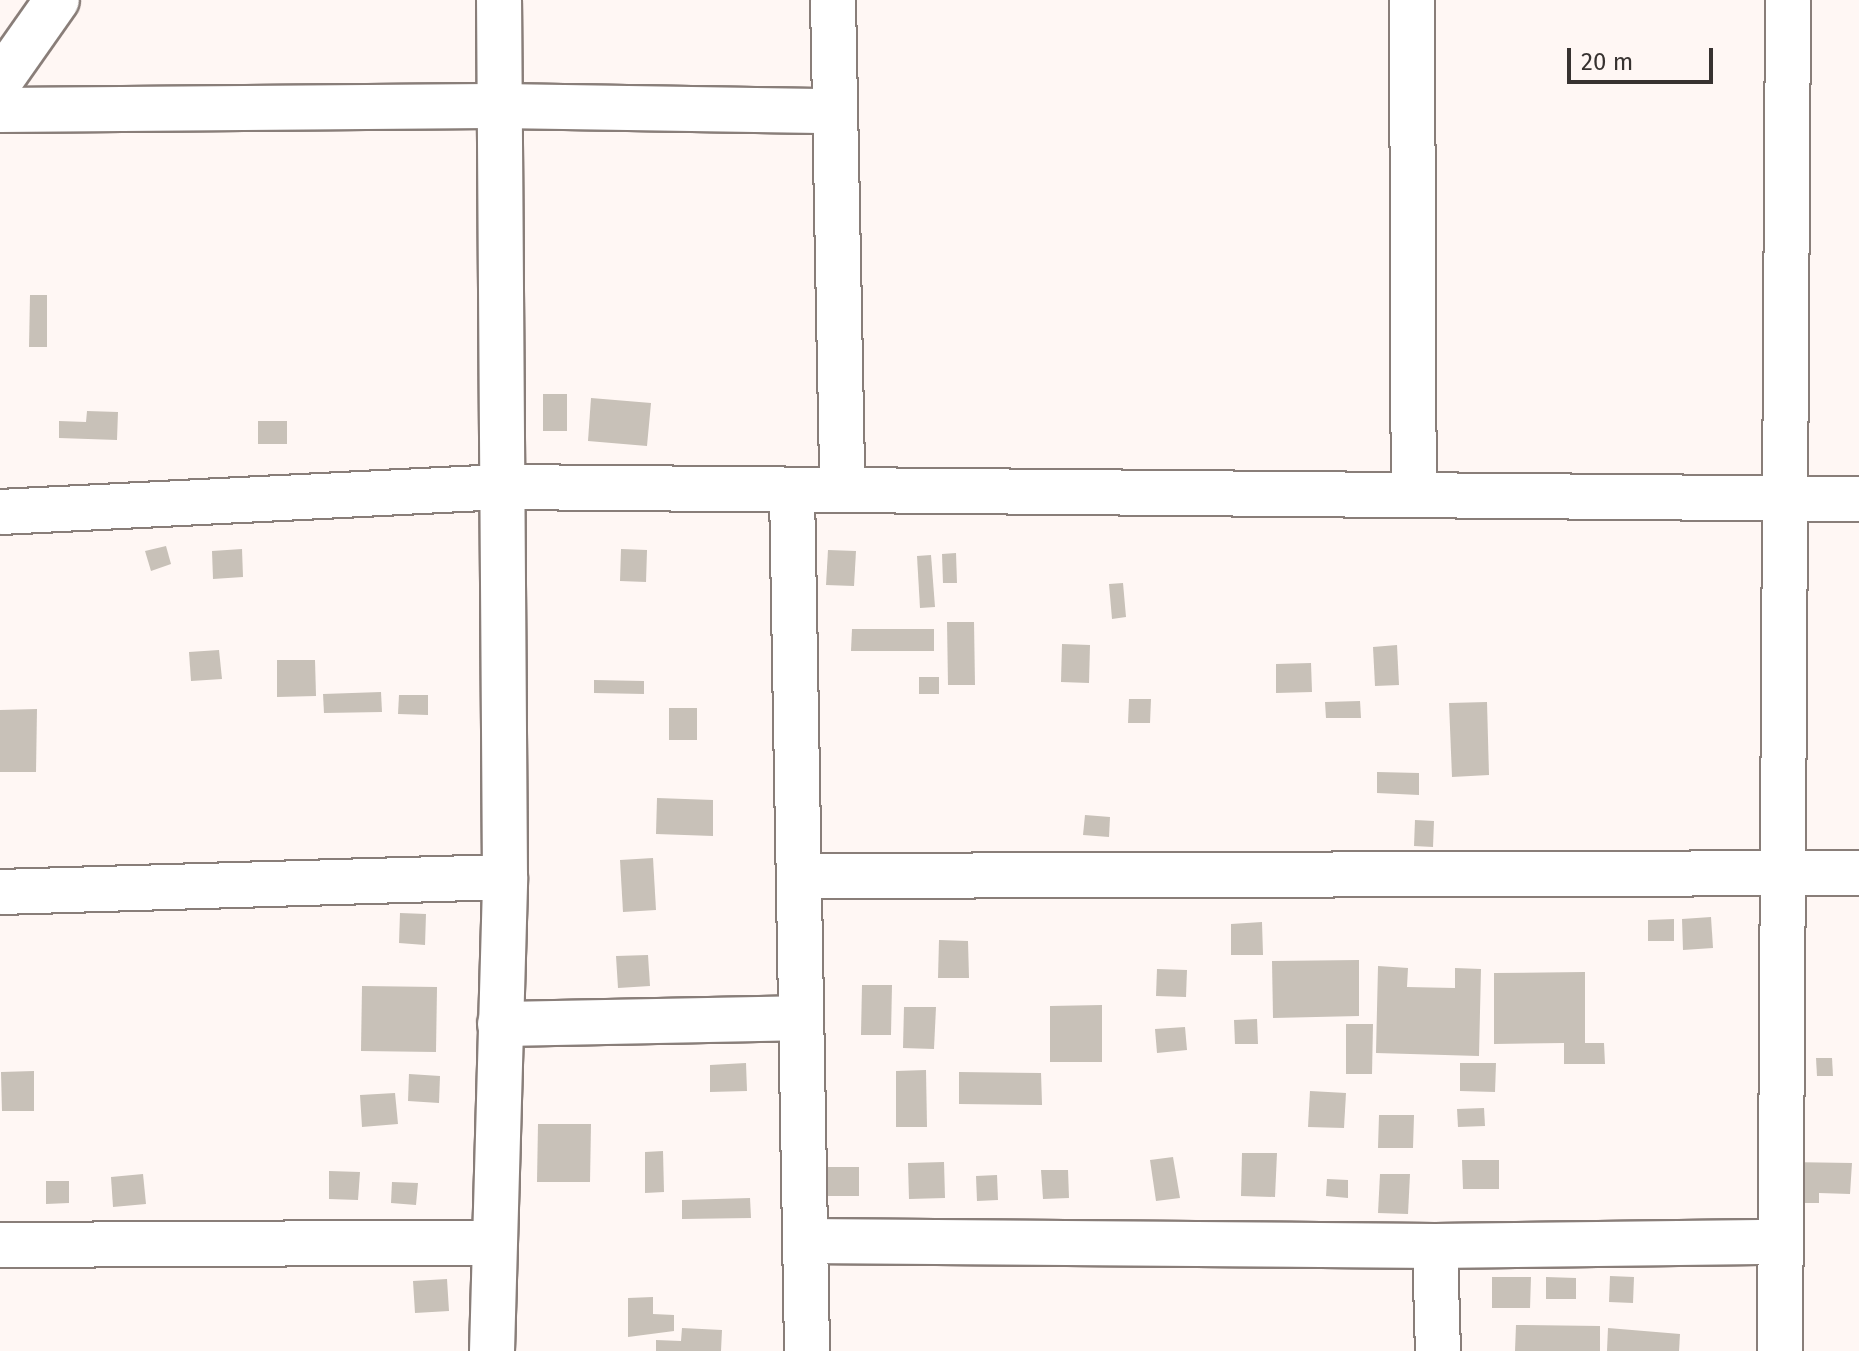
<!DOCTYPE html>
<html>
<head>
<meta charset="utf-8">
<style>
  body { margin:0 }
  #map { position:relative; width:1859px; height:1351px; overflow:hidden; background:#fff7f4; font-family:"Fira Sans",sans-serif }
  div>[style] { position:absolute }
  .building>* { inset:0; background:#c8c1b8 }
  .roads { filter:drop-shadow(2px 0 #897e79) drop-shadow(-2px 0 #897e79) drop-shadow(0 2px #897e79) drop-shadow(0 -2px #897e79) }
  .minor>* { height:44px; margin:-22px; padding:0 22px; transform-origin:22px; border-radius:22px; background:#fff }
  span { translate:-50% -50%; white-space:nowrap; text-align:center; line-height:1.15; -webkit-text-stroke:6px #fff7f4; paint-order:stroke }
  .scale { position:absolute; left:1567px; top:48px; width:146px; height:36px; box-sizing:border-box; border:4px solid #373230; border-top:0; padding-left:10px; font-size:24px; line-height:28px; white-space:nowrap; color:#373230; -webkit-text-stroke:6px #fff7f4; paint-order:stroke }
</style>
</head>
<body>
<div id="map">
  <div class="building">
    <div style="clip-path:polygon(30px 295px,47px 295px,47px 347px,29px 347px)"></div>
    <div style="clip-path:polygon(543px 394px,567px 394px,567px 431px,543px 431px)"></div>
    <div style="clip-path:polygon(591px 398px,651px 403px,647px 446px,588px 441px)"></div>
    <div style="clip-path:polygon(87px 411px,118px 412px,117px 440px,59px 438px,59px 421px,86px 422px)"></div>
    <div style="clip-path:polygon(258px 421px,287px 421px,287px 444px,258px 444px)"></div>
    <div style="clip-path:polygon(166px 546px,171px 564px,151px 571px,145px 551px)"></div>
    <div style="clip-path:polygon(242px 549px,243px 577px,213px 579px,212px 551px)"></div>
    <div style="clip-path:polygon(621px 549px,647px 550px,646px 582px,620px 581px)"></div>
    <div style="clip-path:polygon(828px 550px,856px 551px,854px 586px,826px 585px)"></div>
    <div style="clip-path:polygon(956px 553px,957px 583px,943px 583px,942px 554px)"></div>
    <div style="clip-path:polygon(931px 555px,935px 607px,920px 608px,917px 556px)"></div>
    <div style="clip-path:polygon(1123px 583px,1126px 617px,1112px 619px,1109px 584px)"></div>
    <div style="clip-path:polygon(947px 622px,974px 622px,975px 685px,948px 685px)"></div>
    <div style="clip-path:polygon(852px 629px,934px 629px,934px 651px,851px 651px)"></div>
    <div style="clip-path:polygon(1062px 644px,1090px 645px,1089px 683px,1061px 682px)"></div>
    <div style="clip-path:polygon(1397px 645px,1399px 685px,1375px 686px,1373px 647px)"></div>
    <div style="clip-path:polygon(219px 650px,222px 679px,191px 681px,189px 652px)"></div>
    <div style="clip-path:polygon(277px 660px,315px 660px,316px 696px,277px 697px)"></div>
    <div style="clip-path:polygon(1311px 663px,1312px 692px,1276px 693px,1276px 664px)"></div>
    <div style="clip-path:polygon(919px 677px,939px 677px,939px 694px,919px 694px)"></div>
    <div style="clip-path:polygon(594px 680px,644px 681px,644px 694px,594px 693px)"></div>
    <div style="clip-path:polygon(381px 692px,382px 712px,324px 713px,323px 694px)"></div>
    <div style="clip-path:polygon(399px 695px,428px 695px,428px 715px,398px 714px)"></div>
    <div style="clip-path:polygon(1129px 699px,1151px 699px,1150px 723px,1128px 723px)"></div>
    <div style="clip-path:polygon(1360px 701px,1361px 718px,1326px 718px,1325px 702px)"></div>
    <div style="clip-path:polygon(1487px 702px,1489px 775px,1452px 777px,1449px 703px)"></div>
    <div style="clip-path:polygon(669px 708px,697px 708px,697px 740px,669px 740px)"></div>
    <div style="clip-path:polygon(37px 709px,36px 772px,0 772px,0 710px)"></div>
    <div style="clip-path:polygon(1377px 772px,1419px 773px,1419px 795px,1377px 793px)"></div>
    <div style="clip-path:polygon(657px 798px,713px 800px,713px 836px,656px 834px)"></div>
    <div style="clip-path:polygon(1085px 815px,1110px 817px,1109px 837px,1083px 835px)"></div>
    <div style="clip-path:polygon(1415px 820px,1434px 821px,1433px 847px,1414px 846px)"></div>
    <div style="clip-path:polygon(653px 858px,656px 910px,623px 912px,620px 860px)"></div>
    <div style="clip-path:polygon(400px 913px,426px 914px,425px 945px,399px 943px)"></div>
    <div style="clip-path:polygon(1711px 917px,1713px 948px,1683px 950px,1682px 919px)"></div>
    <div style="clip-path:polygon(1674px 919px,1674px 941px,1648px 941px,1648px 920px)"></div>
    <div style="clip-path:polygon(1262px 922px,1263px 955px,1231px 955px,1231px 924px)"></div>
    <div style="clip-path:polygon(939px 940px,968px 941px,969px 978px,938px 978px)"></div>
    <div style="clip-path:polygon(648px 955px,650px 986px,618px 988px,616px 956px)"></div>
    <div style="clip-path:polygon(1359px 960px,1359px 1016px,1273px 1018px,1272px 961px)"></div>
    <div style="clip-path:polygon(1378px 966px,1408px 968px,1407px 987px,1455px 988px,1455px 968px,1481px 969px,1479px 1056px,1376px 1053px)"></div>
    <div style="clip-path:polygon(1157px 969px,1187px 970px,1186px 997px,1156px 996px)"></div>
    <div style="clip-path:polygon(1585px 972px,1585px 1043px,1604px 1043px,1605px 1064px,1564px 1064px,1564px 1043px,1494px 1044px,1494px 973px)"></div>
    <div style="clip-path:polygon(862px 985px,892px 985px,891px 1035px,861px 1035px)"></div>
    <div style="clip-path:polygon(362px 986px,437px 987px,436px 1052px,361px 1051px)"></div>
    <div style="clip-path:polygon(1102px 1005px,1102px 1062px,1050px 1062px,1050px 1006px)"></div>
    <div style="clip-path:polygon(904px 1007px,936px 1007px,934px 1049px,903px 1048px)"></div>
    <div style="clip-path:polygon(1257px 1019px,1258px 1044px,1235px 1044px,1234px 1020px)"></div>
    <div style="clip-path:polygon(1346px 1024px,1373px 1024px,1372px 1074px,1346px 1074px)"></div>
    <div style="clip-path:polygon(1185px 1027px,1187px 1050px,1157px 1053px,1155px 1029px)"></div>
    <div style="clip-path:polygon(1816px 1058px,1832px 1058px,1833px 1076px,1817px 1076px)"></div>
    <div style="clip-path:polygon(746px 1063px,747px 1091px,710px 1092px,710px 1065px)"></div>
    <div style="clip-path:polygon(1460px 1063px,1496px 1063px,1495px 1092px,1460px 1091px)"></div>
    <div style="clip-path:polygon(926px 1070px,927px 1127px,896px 1127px,896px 1071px)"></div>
    <div style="clip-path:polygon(34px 1071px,34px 1111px,2px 1111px,1px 1072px)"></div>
    <div style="clip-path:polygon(959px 1072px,1041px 1073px,1042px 1105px,959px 1104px)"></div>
    <div style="clip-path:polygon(409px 1074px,440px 1076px,439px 1103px,408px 1101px)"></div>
    <div style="clip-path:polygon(1310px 1091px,1346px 1093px,1344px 1128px,1308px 1127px)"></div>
    <div style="clip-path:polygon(395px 1093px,398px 1124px,362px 1127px,360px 1095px)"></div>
    <div style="clip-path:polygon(1484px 1108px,1485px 1126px,1458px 1127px,1457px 1109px)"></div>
    <div style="clip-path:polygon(1379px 1115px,1414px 1115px,1413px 1148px,1378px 1148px)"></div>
    <div style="clip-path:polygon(538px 1124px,591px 1124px,590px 1182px,537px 1182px)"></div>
    <div style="clip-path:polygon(663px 1151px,664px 1192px,645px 1193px,645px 1152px)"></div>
    <div style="clip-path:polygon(1242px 1153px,1277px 1153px,1275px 1197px,1241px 1196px)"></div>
    <div style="clip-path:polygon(1173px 1157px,1180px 1198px,1156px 1201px,1150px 1160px)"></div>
    <div style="clip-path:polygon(1462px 1160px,1499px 1160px,1499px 1189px,1463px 1189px)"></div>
    <div style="clip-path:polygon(944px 1162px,945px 1198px,909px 1199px,908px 1163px)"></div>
    <div style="clip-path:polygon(1788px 1162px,1852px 1163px,1850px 1194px,1819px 1193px,1819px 1203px,1788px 1203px)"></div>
    <div style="clip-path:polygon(821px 1167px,859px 1167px,859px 1196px,821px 1196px)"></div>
    <div style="clip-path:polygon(1041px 1170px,1068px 1170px,1069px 1198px,1043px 1199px)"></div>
    <div style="clip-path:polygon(329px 1171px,360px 1172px,358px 1200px,329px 1199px)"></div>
    <div style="clip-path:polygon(143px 1174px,146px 1204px,113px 1207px,111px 1177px)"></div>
    <div style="clip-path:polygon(1380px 1174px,1410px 1174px,1408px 1214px,1378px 1213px)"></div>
    <div style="clip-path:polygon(997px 1175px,998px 1200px,977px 1201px,976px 1176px)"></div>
    <div style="clip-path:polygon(1327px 1179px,1348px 1180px,1348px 1198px,1326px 1196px)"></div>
    <div style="clip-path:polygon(46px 1181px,69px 1181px,69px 1203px,46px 1204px)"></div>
    <div style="clip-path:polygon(392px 1182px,418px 1183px,416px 1205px,391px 1203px)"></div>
    <div style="clip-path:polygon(750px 1198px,751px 1218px,682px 1219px,682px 1200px)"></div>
    <div style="clip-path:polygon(1610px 1276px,1634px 1277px,1633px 1303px,1609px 1302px)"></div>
    <div style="clip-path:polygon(1492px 1277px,1531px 1277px,1530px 1308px,1492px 1308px)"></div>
    <div style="clip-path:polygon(1546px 1277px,1576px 1278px,1576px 1299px,1546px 1299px)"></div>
    <div style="clip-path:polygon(447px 1279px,449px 1311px,415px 1313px,413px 1281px)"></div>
    <div style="clip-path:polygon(653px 1297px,653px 1314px,674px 1315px,674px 1331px,628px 1337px,628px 1298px)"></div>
    <div style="clip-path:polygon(1516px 1325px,1600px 1326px,1600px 1351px,1515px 1351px)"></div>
    <div style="clip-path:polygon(682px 1328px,722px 1330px,721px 1351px,656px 1351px,656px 1340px,681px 1341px)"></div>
    <div style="clip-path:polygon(1608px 1328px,1680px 1334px,1679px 1351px,1607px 1351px)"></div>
  </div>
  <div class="roads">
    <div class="minor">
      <div style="left:833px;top:0;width:490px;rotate:88.9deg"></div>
      <div style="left:1412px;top:0;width:495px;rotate:89.8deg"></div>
      <div style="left:0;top:81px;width:99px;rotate:-54.9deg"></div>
      <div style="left:0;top:110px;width:500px;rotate:-0.46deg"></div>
      <div style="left:500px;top:106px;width:335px;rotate:0.9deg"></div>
      <div style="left:792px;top:490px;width:861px;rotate:89deg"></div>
      <div style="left:0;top:512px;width:503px;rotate:-2.85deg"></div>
      <div style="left:502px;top:487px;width:1357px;rotate:0.51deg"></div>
      <div style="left:799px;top:876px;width:1060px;rotate:-0.16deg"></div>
      <div style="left:0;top:892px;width:505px;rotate:-1.7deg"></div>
      <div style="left:500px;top:1024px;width:301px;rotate:-1.1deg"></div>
      <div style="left:805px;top:1241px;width:630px;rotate:0.45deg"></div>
      <div style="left:1435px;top:1246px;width:345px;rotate:-0.7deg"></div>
      <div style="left:0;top:1245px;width:494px;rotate:-0.3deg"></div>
      <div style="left:1435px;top:1246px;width:105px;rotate:88.4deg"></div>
      <div style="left:492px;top:1351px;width:474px;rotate:-88.4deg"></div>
      <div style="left:505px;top:877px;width:877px;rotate:-90.39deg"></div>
      <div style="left:1780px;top:1351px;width:1351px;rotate:-89.66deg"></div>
    </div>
  </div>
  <div class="scale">20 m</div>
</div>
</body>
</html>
